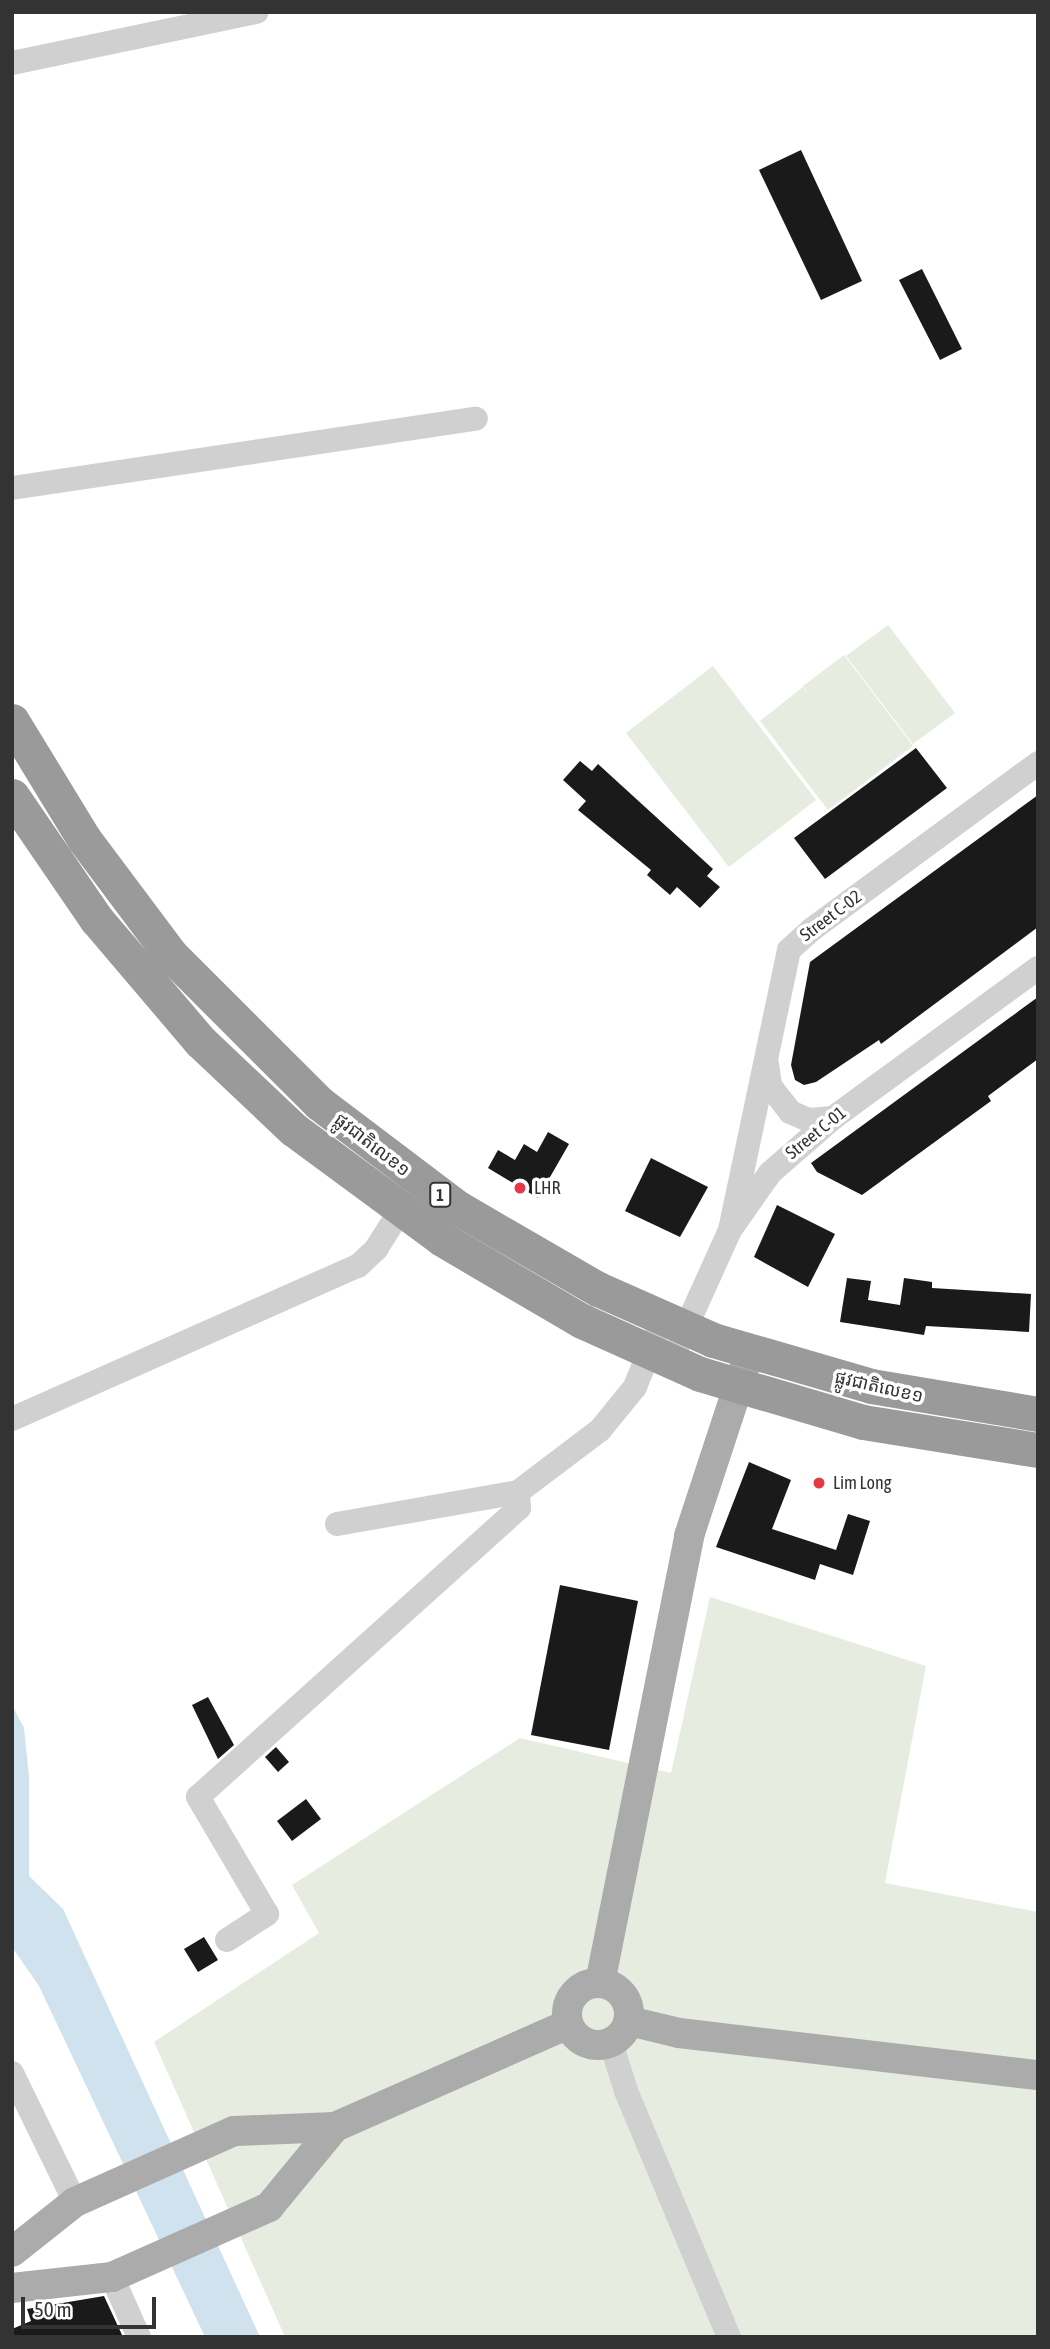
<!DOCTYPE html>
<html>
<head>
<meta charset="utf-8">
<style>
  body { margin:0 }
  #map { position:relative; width:1050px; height:2349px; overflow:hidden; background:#fff; font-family:"Asap Condensed","Noto Sans Khmer",sans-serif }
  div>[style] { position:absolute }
  .green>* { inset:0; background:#e6ecdf }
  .water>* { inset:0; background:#cfe2ee }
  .building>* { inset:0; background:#1a1a1a }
  .minor>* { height:24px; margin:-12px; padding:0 12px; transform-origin:12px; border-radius:12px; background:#d0d0d0 }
  .major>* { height:30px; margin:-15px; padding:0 15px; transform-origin:15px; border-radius:15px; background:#ababab }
  .major>.ring { margin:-15px; padding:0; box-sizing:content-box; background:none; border:30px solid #ababab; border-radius:50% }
  .highway>* { height:35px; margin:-17.5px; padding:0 17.5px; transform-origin:17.5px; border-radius:17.5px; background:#9a9a9a }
  .dots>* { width:19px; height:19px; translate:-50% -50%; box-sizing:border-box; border:4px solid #fff; border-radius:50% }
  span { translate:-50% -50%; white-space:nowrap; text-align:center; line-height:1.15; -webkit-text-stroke:7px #fff; paint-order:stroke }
  .shield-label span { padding:2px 5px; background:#fff; border:2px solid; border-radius:5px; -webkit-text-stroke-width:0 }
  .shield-label { font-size:16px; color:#333; font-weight:700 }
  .street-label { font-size:18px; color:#333 }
  .poi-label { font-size:18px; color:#333 }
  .left { translate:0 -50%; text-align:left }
  .frame { position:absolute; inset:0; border:14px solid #333; pointer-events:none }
  .scale { position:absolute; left:21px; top:2297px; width:135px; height:32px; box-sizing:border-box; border:4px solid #333; border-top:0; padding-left:9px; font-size:21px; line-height:24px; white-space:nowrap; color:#333; -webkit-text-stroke:5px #fff; paint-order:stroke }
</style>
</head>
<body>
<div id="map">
  <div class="green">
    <div style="clip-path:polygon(888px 625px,955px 713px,913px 744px,846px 656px)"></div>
    <div style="clip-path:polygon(844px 655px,913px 746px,828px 810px,760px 721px,803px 687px,813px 700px,803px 686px)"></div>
    <div style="clip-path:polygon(713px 666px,816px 800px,729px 867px,626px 733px)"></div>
    <div style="clip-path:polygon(710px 1597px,926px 1666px,885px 1883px,1038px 1912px,1038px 2337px,285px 2337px,154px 2042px,319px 1933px,292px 1885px,520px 1738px,671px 1773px)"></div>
  </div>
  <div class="water">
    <div style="clip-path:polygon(12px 1705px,24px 1728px,29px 1777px,29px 1876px,63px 1909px,260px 2337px,205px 2337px,39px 1986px,12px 1947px)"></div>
  </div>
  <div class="building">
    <div style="clip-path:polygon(801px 150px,862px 281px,821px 300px,759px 170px)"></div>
    <div style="clip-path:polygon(922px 269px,962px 349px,940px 360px,899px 280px)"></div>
    <div style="clip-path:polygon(916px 748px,947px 788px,825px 879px,794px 838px)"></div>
    <div style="clip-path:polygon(580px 761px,592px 771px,598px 764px,713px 869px,707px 876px,720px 887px,700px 908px,677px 887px,670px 895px,647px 875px,651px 870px,578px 810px,586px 801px,563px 780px)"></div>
    <div style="clip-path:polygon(1038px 795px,1038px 927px,881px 1044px,879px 1040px,816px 1082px,804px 1085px,795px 1080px,791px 1065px,810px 962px)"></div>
    <div style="clip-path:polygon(1038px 997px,1038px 1059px,988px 1096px,991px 1101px,862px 1195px,817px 1172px,811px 1163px)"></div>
    <div style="clip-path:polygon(548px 1132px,569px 1144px,538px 1198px,488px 1168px,498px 1150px,515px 1160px,524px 1144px,537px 1152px)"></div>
    <div style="clip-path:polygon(651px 1158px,708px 1187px,680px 1237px,625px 1211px)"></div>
    <div style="clip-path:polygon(777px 1205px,835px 1234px,808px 1287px,754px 1257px)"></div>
    <div style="clip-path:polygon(847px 1278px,871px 1281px,868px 1300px,900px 1305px,904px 1278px,932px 1282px,932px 1288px,1031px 1294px,1029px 1332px,926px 1326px,924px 1335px,840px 1322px)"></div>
    <div style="clip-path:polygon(749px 1462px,791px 1480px,772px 1529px,836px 1550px,848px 1514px,870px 1521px,853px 1575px,820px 1564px,815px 1580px,716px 1547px)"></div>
    <div style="clip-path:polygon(560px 1585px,638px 1601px,609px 1750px,531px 1735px)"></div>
    <div style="clip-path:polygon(208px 1697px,234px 1745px,218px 1759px,192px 1705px)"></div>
    <div style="clip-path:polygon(276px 1747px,289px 1762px,278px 1772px,265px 1757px)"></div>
    <div style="clip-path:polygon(306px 1799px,321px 1819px,292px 1841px,277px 1821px)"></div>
    <div style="clip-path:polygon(204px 1937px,218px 1960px,198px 1972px,184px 1949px)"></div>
    <div style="clip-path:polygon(104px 2296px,123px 2337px,12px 2337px,12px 2329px,31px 2321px,27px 2309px)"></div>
  </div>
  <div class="minor">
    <div style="left:12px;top:63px;width:250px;rotate:-11.8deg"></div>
    <div style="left:12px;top:488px;width:469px;rotate:-8.5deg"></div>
    <div style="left:767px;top:1064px;width:22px;rotate:82deg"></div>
    <div style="left:770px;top:1086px;width:33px;rotate:52deg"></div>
    <div style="left:790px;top:1112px;width:21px;rotate:23deg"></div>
    <div style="left:809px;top:1120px;width:24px;rotate:-5deg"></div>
    <div style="left:730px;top:1230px;width:286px;rotate:-78.1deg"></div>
    <div style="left:789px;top:950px;width:30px;rotate:-42deg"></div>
    <div style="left:811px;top:930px;width:282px;rotate:-36.3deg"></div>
    <div style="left:679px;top:1343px;width:124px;rotate:-65.7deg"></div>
    <div style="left:730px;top:1230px;width:70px;rotate:-54.9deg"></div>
    <div style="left:770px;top:1173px;width:84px;rotate:-41.1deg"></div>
    <div style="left:833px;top:1118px;width:254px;rotate:-36.2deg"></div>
    <div style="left:12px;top:1419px;width:378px;rotate:-23.9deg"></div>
    <div style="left:358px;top:1266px;width:25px;rotate:-43deg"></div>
    <div style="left:376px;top:1249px;width:45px;rotate:-57.7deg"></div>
    <div style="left:337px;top:1524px;width:184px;rotate:-10deg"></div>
    <div style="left:518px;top:1492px;width:103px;rotate:-37.1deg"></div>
    <div style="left:600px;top:1430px;width:55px;rotate:-50.9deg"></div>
    <div style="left:635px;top:1387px;width:72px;rotate:-68.1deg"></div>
    <div style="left:227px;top:1940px;width:48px;rotate:-33deg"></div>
    <div style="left:267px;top:1914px;width:136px;rotate:-120.5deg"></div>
    <div style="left:198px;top:1797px;width:432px;rotate:-42deg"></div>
    <div style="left:519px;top:1508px;width:16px;rotate:-94deg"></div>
    <div style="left:611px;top:2043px;width:50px;rotate:72.6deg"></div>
    <div style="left:626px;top:2091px;width:267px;rotate:67.3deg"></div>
    <div style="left:12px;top:2073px;width:144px;rotate:64deg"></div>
    <div style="left:112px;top:2277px;width:66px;rotate:65.8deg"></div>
  </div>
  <div class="major">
    <div class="ring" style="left:567px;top:1983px;width:32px;height:32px"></div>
    <div style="left:600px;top:1983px;width:456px;rotate:-78.7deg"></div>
    <div style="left:689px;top:1536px;width:182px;rotate:-71.8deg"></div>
    <div style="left:629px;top:2021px;width:51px;rotate:13.5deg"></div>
    <div style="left:679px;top:2033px;width:361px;rotate:6.7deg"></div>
    <div style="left:12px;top:2252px;width:80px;rotate:-38.4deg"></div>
    <div style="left:75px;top:2202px;width:174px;rotate:-24.1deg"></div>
    <div style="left:234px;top:2131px;width:101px;rotate:-2.3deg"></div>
    <div style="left:335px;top:2127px;width:255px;rotate:-23.8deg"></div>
    <div style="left:12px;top:2288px;width:101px;rotate:-6.3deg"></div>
    <div style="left:112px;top:2277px;width:172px;rotate:-24deg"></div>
    <div style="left:269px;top:2207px;width:104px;rotate:-50.5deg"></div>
  </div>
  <div class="highway">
    <div style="left:12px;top:721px;width:138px;rotate:58.6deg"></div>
    <div style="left:84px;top:839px;width:144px;rotate:53.2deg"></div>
    <div style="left:170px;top:954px;width:211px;rotate:45deg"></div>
    <div style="left:319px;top:1103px;width:174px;rotate:37.1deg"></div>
    <div style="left:458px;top:1208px;width:162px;rotate:30.1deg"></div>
    <div style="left:598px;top:1289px;width:126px;rotate:23.9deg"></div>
    <div style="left:713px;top:1340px;width:165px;rotate:16.2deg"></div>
    <div style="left:871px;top:1386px;width:169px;rotate:9.5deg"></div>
    <div style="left:12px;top:796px;width:150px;rotate:55.6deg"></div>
    <div style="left:97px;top:920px;width:160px;rotate:49.6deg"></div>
    <div style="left:201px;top:1042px;width:127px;rotate:43.4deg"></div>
    <div style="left:293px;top:1129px;width:185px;rotate:36.4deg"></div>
    <div style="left:442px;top:1239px;width:162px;rotate:30.4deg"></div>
    <div style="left:582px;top:1321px;width:129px;rotate:24.2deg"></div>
    <div style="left:700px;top:1374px;width:170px;rotate:16.4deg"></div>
    <div style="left:863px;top:1422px;width:177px;rotate:9.1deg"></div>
  </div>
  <div class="dots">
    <div style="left:520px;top:1188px;background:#e63946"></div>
    <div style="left:819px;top:1483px;background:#e63946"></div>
  </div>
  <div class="shield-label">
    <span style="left:440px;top:1195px">1</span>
  </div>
  <div class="street-label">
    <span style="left:831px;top:916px;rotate:-37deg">Street C-02</span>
    <span style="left:816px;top:1133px;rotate:-39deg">Street C-01</span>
    <span style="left:372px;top:1145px;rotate:38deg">ផ្លូវជាតិលេខ១</span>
    <span style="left:879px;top:1387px;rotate:13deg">ផ្លូវជាតិលេខ១</span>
  </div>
  <div class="poi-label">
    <span class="left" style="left:534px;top:1188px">LHR</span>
    <span class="left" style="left:833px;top:1483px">Lim Long</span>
  </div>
  <div class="frame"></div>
  <div class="scale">50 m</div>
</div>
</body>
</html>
